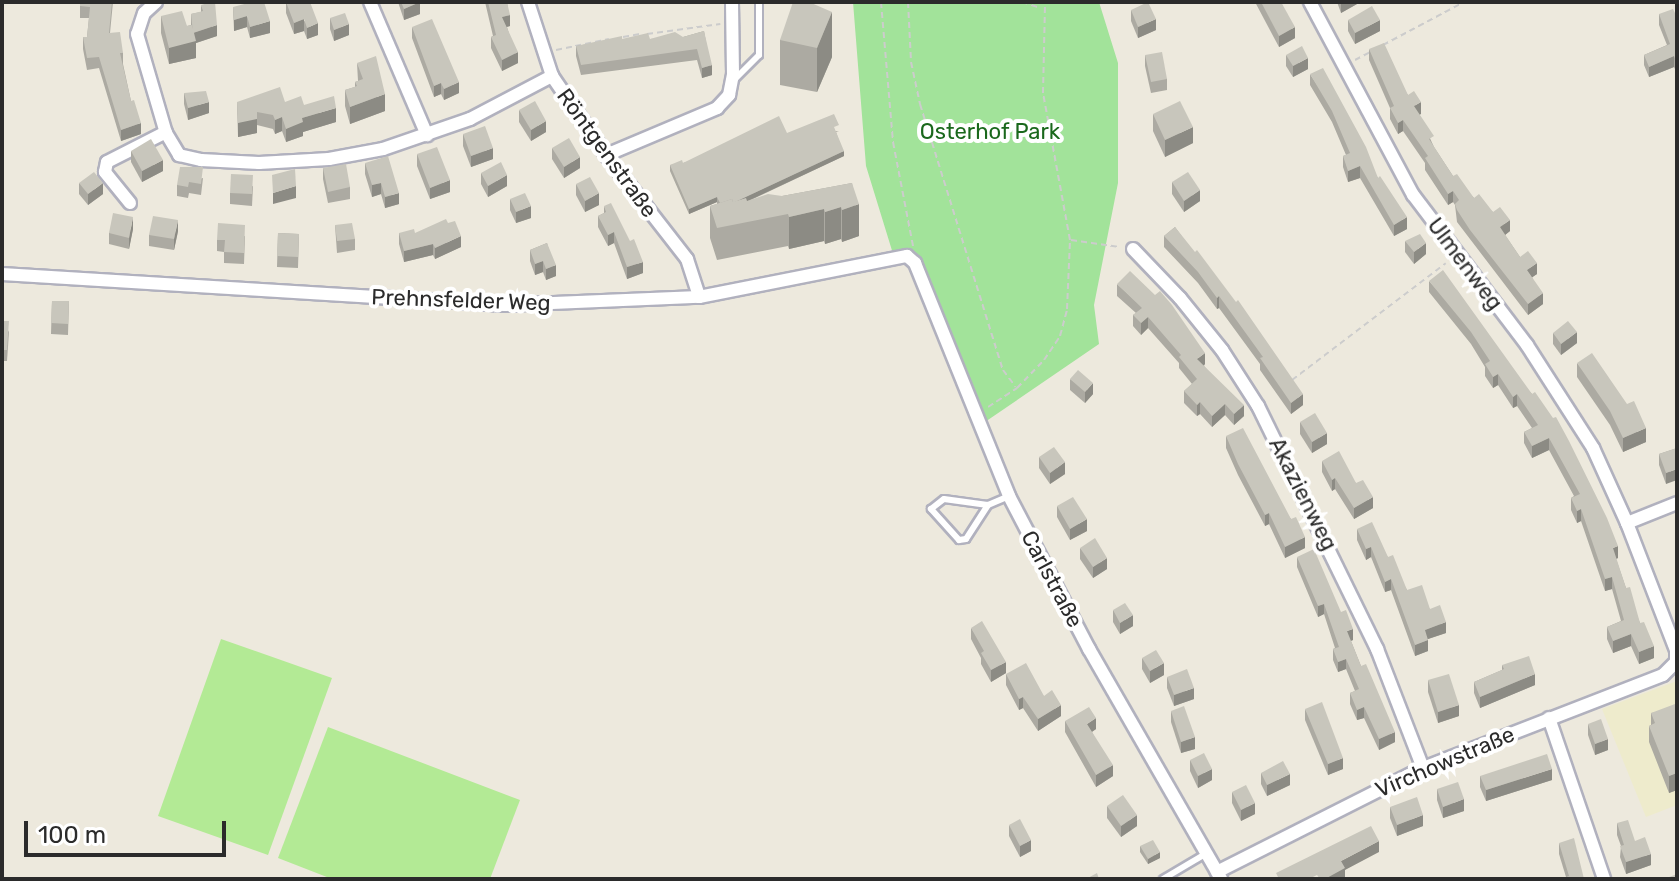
<!DOCTYPE html>
<html>
<head>
<meta charset="utf-8">
<style>
  body { margin:0 }
  #map { position:relative; width:1679px; height:881px; overflow:hidden; background:#ede9dd; font-family:Rubik,sans-serif }
  div>[style] { position:absolute }
  .education>* { inset:0; background:#eeebcc }
  .green>* { inset:0; background:#a2e39a }
  .pitch>* { inset:0; background:#b3ea95 }
  .path>* { height:2px; margin-top:-1px; transform-origin:0; background:repeating-linear-gradient(90deg,#ccc 0 6px,transparent 0 10px) }
  .roads { filter:drop-shadow(2px 0 #b1b1be) drop-shadow(-2px 0 #b1b1be) drop-shadow(0 2px #b1b1be) drop-shadow(0 -2px #b1b1be) }
  .lane>* { height:6px; margin:-3px; padding:0 3px; transform-origin:3px; border-radius:3px; background:#fff }
  .street>* { height:12px; margin:-6px; padding:0 6px; transform-origin:6px; border-radius:6px; background:#fff }
  .wall>* { inset:0; background:#acaaa2 }
  .shaded-wall>* { inset:0; background:#8c8b84 }
  .building>* { inset:0; background:#c8c6bc }
  span { translate:-50% -50%; white-space:nowrap; text-align:center; line-height:1.15; -webkit-text-stroke:8px #fff; paint-order:stroke }
  .park-label { font-size:22px; color:#1a681c }
  .street-label { font-size:22px; color:#2b2b2b }
  .frame { position:absolute; inset:0; border:4px solid #2b2b2b; pointer-events:none }
  .scale { position:absolute; left:24px; top:821px; width:202px; height:36px; box-sizing:border-box; border:4px solid #2b2b2b; border-top:0; padding-left:10px; font-size:24px; line-height:28px; white-space:nowrap; color:#2b2b2b; -webkit-text-stroke:6px #fff; paint-order:stroke }
</style>
</head>
<body>
<div id="map">
  <div class="education">
    <div style="clip-path:polygon(1677px 681px,1677px 805px,1646px 817px,1602px 709px)"></div>
  </div>
  <div class="green">
    <div style="clip-path:polygon(853px 2px,1099px 2px,1118px 63px,1118px 183px,1094px 305px,1099px 344px,982px 424px,914px 251px,894px 257px,866px 166px)"></div>
  </div>
  <div class="pitch">
    <div style="clip-path:polygon(221px 639px,332px 678px,268px 855px,158px 816px)"></div>
    <div style="clip-path:polygon(328px 727px,520px 800px,490px 879px,332px 879px,278px 858px)"></div>
  </div>
  <div class="path">
    <div style="left:881px;top:2px;width:141px;rotate:85.1deg"></div>
    <div style="left:893px;top:142px;width:106px;rotate:79.1deg"></div>
    <div style="left:908px;top:2px;width:60px;rotate:87.1deg"></div>
    <div style="left:911px;top:62px;width:43px;rotate:77.9deg"></div>
    <div style="left:920px;top:104px;width:279px;rotate:72.7deg"></div>
    <div style="left:1003px;top:370px;width:21px;rotate:53deg"></div>
    <div style="left:1022px;top:2px;width:19px;rotate:18deg"></div>
    <div style="left:647px;top:34px;width:74px;rotate:-7.8deg"></div>
    <div style="left:623px;top:37px;width:17px;rotate:-10deg"></div>
    <div style="left:1383px;top:45px;width:92px;rotate:-28deg"></div>
    <div style="left:556px;top:50px;width:54px;rotate:-11.7deg"></div>
    <div style="left:1355px;top:60px;width:17px;rotate:-28deg"></div>
    <div style="left:1071px;top:240px;width:49px;rotate:8.1deg"></div>
    <div style="left:1292px;top:380px;width:193px;rotate:-37.2deg"></div>
    <div style="left:988px;top:407px;width:35px;rotate:-33deg"></div>
    <div style="left:1017px;top:388px;width:39px;rotate:-46deg"></div>
    <div style="left:1044px;top:360px;width:29px;rotate:-56deg"></div>
    <div style="left:1060px;top:336px;width:28px;rotate:-75deg"></div>
    <div style="left:1067px;top:309px;width:69px;rotate:-87.5deg"></div>
    <div style="left:1070px;top:240px;width:149px;rotate:-100.4deg"></div>
    <div style="left:1043px;top:93px;width:91px;rotate:-88.7deg"></div>
  </div>
  <div class="roads">
    <div class="lane">
      <div style="left:734px;top:80px;width:35px;rotate:-45deg"></div>
      <div style="left:759px;top:55px;width:53px;rotate:-90deg"></div>
      <div style="left:988px;top:505px;width:40px;rotate:122.9deg"></div>
      <div style="left:966px;top:539px;width:7px;rotate:172deg"></div>
      <div style="left:959px;top:540px;width:42px;rotate:-132.1deg"></div>
      <div style="left:931px;top:509px;width:16px;rotate:-38deg"></div>
      <div style="left:944px;top:499px;width:44px;rotate:7.8deg"></div>
      <div style="left:988px;top:505px;width:23px;rotate:-23deg"></div>
      <div style="left:1163px;top:879px;width:51px;rotate:-30.6deg"></div>
    </div>
    <div class="street">
      <div style="left:156px;top:2px;width:16px;rotate:137deg"></div>
      <div style="left:144px;top:13px;width:22px;rotate:108deg"></div>
      <div style="left:137px;top:34px;width:103px;rotate:73.7deg"></div>
      <div style="left:166px;top:133px;width:26px;rotate:59deg"></div>
      <div style="left:179px;top:155px;width:23px;rotate:13deg"></div>
      <div style="left:201px;top:160px;width:58px;rotate:3deg"></div>
      <div style="left:259px;top:163px;width:70px;rotate:-3.3deg"></div>
      <div style="left:329px;top:159px;width:55px;rotate:-10.5deg"></div>
      <div style="left:383px;top:149px;width:92px;rotate:-19deg"></div>
      <div style="left:470px;top:119px;width:93px;rotate:-27.7deg"></div>
      <div style="left:370px;top:2px;width:145px;rotate:66.8deg"></div>
      <div style="left:528px;top:2px;width:78px;rotate:72deg"></div>
      <div style="left:552px;top:76px;width:96px;rotate:55.6deg"></div>
      <div style="left:606px;top:155px;width:132px;rotate:52.1deg"></div>
      <div style="left:687px;top:259px;width:40px;rotate:72deg"></div>
      <div style="left:606px;top:155px;width:121px;rotate:-22.9deg"></div>
      <div style="left:717px;top:108px;width:18px;rotate:-47deg"></div>
      <div style="left:729px;top:95px;width:21px;rotate:-79deg"></div>
      <div style="left:733px;top:74px;width:72px;rotate:-90.8deg"></div>
      <div style="left:130px;top:203px;width:40px;rotate:-129deg"></div>
      <div style="left:105px;top:172px;width:10px;rotate:-79deg"></div>
      <div style="left:107px;top:162px;width:66px;rotate:-27deg"></div>
      <div style="left:1133px;top:249px;width:68px;rotate:46.2deg"></div>
      <div style="left:1180px;top:298px;width:67px;rotate:51.1deg"></div>
      <div style="left:1222px;top:350px;width:67px;rotate:57.3deg"></div>
      <div style="left:1258px;top:406px;width:271px;rotate:63.9deg"></div>
      <div style="left:1377px;top:649px;width:128px;rotate:68.9deg"></div>
      <div style="left:2px;top:274px;width:504px;rotate:3.53deg"></div>
      <div style="left:505px;top:305px;width:194px;rotate:-2.4deg"></div>
      <div style="left:699px;top:297px;width:212px;rotate:-11.2deg"></div>
      <div style="left:907px;top:256px;width:11px;rotate:41deg"></div>
      <div style="left:915px;top:263px;width:251px;rotate:68deg"></div>
      <div style="left:1009px;top:496px;width:173px;rotate:62.4deg"></div>
      <div style="left:1089px;top:649px;width:265px;rotate:60.1deg"></div>
      <div style="left:1627px;top:523px;width:54px;rotate:-21.8deg"></div>
      <div style="left:1549px;top:718px;width:170px;rotate:71.1deg"></div>
      <div style="left:1217px;top:872px;width:231px;rotate:-26.8deg"></div>
      <div style="left:1423px;top:768px;width:257px;rotate:-21.2deg"></div>
      <div style="left:1663px;top:675px;width:18px;rotate:-45deg"></div>
      <div style="left:1676px;top:662px;width:12px;rotate:-90deg"></div>
      <div style="left:1676px;top:650px;width:136px;rotate:-111.1deg"></div>
      <div style="left:1627px;top:523px;width:82px;rotate:-114.4deg"></div>
      <div style="left:1593px;top:448px;width:122px;rotate:-122.7deg"></div>
      <div style="left:1527px;top:345px;width:188px;rotate:-127.2deg"></div>
      <div style="left:1413px;top:195px;width:219px;rotate:-118.1deg"></div>
    </div>
  </div>
  <div class="wall">
    <div style="clip-path:polygon(80px 2px,113px 2px,110px 33px,123px 53px,123px 64px,131px 101px,141px 134px,121px 141px,99px 68px,87px 70px,83px 49px,83px 37px,87px 37px,89px 18px,80px 18px)"></div>
    <div style="clip-path:polygon(286px 2px,318px 35px,307px 39px,304px 31px,294px 34px,286px 13px)"></div>
    <div style="clip-path:polygon(398px 2px,420px 2px,420px 14px,404px 20px)"></div>
    <div style="clip-path:polygon(485px 2px,507px 2px,510px 26px,507px 27px,518px 63px,502px 71px,491px 48px,491px 37px,493px 36px)"></div>
    <div style="clip-path:polygon(1255px 2px,1281px 2px,1295px 38px,1279px 47px)"></div>
    <div style="clip-path:polygon(1337px 2px,1357px 2px,1357px 4px,1341px 13px)"></div>
    <div style="clip-path:polygon(201px 5px,217px 36px,196px 43px,196px 58px,169px 64px,161px 33px,161px 16px,187px 26px,191px 25px,191px 14px,201px 12px)"></div>
    <div style="clip-path:polygon(233px 7px,270px 33px,250px 38px,247px 27px,234px 31px)"></div>
    <div style="clip-path:polygon(1131px 10px,1156px 30px,1138px 38px,1131px 21px)"></div>
    <div style="clip-path:polygon(832px 12px,832px 57px,817px 92px,780px 85px,780px 40px)"></div>
    <div style="clip-path:polygon(1659px 14px,1677px 17px,1677px 73px,1674px 67px,1649px 77px,1644px 65px,1644px 55px,1667px 45px,1659px 25px)"></div>
    <div style="clip-path:polygon(330px 18px,349px 35px,334px 41px,330px 29px)"></div>
    <div style="clip-path:polygon(1348px 20px,1380px 31px,1355px 44px,1348px 31px)"></div>
    <div style="clip-path:polygon(412px 27px,459px 93px,444px 100px,441px 94px,434px 97px,412px 38px)"></div>
    <div style="clip-path:polygon(704px 31px,712px 75px,702px 78px,697px 60px,581px 75px,576px 56px,576px 46px,622px 39px,650px 39px,683px 37px)"></div>
    <div style="clip-path:polygon(1369px 49px,1408px 95px,1421px 114px,1419px 114px,1434px 147px,1453px 176px,1474px 198px,1493px 212px,1510px 231px,1505px 235px,1520px 257px,1537px 274px,1532px 277px,1543px 304px,1528px 315px,1457px 222px,1455px 205px,1453px 202px,1448px 205px,1425px 170px,1425px 163px,1403px 131px,1398px 134px,1390px 119px,1390px 108px,1369px 60px)"></div>
    <div style="clip-path:polygon(1145px 55px,1167px 79px,1167px 90px,1151px 93px,1145px 66px)"></div>
    <div style="clip-path:polygon(1286px 55px,1308px 69px,1293px 77px,1286px 66px)"></div>
    <div style="clip-path:polygon(357px 63px,385px 111px,350px 124px,345px 106px,345px 90px,355px 87px,355px 82px,358px 81px)"></div>
    <div style="clip-path:polygon(1310px 74px,1378px 178px,1407px 229px,1394px 236px,1360px 178px,1348px 182px,1343px 167px,1343px 156px,1346px 155px,1332px 122px,1310px 85px)"></div>
    <div style="clip-path:polygon(184px 93px,209px 113px,188px 120px,184px 104px)"></div>
    <div style="clip-path:polygon(237px 102px,285px 102px,304px 105px,336px 122px,303px 132px,303px 136px,286px 142px,282px 131px,275px 134px,273px 129px,257px 125px,257px 133px,238px 137px)"></div>
    <div style="clip-path:polygon(519px 110px,546px 132px,531px 141px,519px 122px)"></div>
    <div style="clip-path:polygon(1153px 114px,1193px 143px,1165px 157px,1153px 131px)"></div>
    <div style="clip-path:polygon(839px 131px,836px 132px,844px 156px,751px 200px,782px 196px,852px 183px,859px 236px,842px 242px,841px 239px,825px 244px,824px 241px,789px 249px,788px 246px,717px 260px,710px 238px,710px 206px,717px 204px,717px 202px,689px 214px,670px 171px,670px 165px,683px 163px,787px 133px)"></div>
    <div style="clip-path:polygon(463px 134px,493px 159px,471px 167px,463px 146px)"></div>
    <div style="clip-path:polygon(552px 148px,580px 168px,564px 178px,552px 159px)"></div>
    <div style="clip-path:polygon(131px 151px,163px 171px,142px 182px,131px 162px)"></div>
    <div style="clip-path:polygon(417px 154px,450px 192px,430px 199px,417px 166px)"></div>
    <div style="clip-path:polygon(365px 163px,399px 204px,385px 208px,381px 194px,372px 197px,365px 174px)"></div>
    <div style="clip-path:polygon(323px 168px,350px 187px,350px 199px,328px 203px,323px 179px)"></div>
    <div style="clip-path:polygon(481px 173px,507px 186px,488px 197px,481px 184px)"></div>
    <div style="clip-path:polygon(203px 178px,201px 195px,189px 193px,188px 198px,177px 196px,177px 185px)"></div>
    <div style="clip-path:polygon(1172px 182px,1200px 201px,1184px 212px,1172px 194px)"></div>
    <div style="clip-path:polygon(79px 183px,103px 194px,88px 205px,79px 194px)"></div>
    <div style="clip-path:polygon(576px 184px,599px 205px,585px 212px,576px 195px)"></div>
    <div style="clip-path:polygon(253px 186px,252px 206px,230px 204px,230px 193px)"></div>
    <div style="clip-path:polygon(510px 199px,531px 218px,516px 223px,510px 210px)"></div>
    <div style="clip-path:polygon(604px 206px,643px 273px,627px 279px,614px 243px,608px 246px,598px 227px,598px 216px,604px 213px)"></div>
    <div style="clip-path:polygon(335px 225px,355px 239px,355px 250px,337px 253px)"></div>
    <div style="clip-path:polygon(1175px 227px,1303px 405px,1291px 414px,1260px 370px,1260px 364px,1219px 308px,1217px 309px,1198px 283px,1164px 247px,1164px 236px)"></div>
    <div style="clip-path:polygon(133px 229px,129px 249px,109px 244px,109px 233px)"></div>
    <div style="clip-path:polygon(178px 231px,174px 250px,149px 246px,149px 235px)"></div>
    <div style="clip-path:polygon(278px 233px,299px 234px,298px 268px,277px 267px)"></div>
    <div style="clip-path:polygon(399px 233px,415px 233px,461px 247px,435px 259px,433px 255px,404px 262px,399px 244px)"></div>
    <div style="clip-path:polygon(245px 236px,244px 264px,224px 263px,224px 252px,217px 251px,217px 240px)"></div>
    <div style="clip-path:polygon(1405px 241px,1426px 254px,1414px 264px,1405px 252px)"></div>
    <div style="clip-path:polygon(547px 243px,556px 276px,546px 280px,543px 272px,535px 275px,530px 261px,530px 250px)"></div>
    <div style="clip-path:polygon(1429px 281px,1532px 394px,1618px 558px,1616px 559px,1626px 588px,1654px 658px,1639px 664px,1631px 646px,1613px 653px,1607px 639px,1607px 627px,1621px 621px,1612px 589px,1605px 591px,1581px 521px,1577px 523px,1571px 510px,1571px 498px,1574px 496px,1549px 450px,1532px 458px,1524px 443px,1524px 432px,1532px 428px,1517px 406px,1513px 408px,1498px 385px,1493px 388px,1485px 376px,1485px 367px,1471px 344px,1429px 292px)"></div>
    <div style="clip-path:polygon(1117px 284px,1205px 364px,1204px 366px,1244px 416px,1234px 425px,1225px 415px,1212px 427px,1200px 414px,1197px 416px,1184px 403px,1184px 391px,1192px 384px,1179px 368px,1179px 363px,1148px 328px,1141px 335px,1133px 326px,1133px 315px,1136px 313px,1117px 296px)"></div>
    <div style="clip-path:polygon(52px 301px,69px 301px,68px 335px,51px 334px)"></div>
    <div style="clip-path:polygon(2px 321px,9px 332px,7px 361px,2px 361px)"></div>
    <div style="clip-path:polygon(1553px 333px,1577px 343px,1561px 355px,1553px 344px)"></div>
    <div style="clip-path:polygon(1577px 363px,1646px 442px,1623px 452px,1610px 425px,1577px 377px)"></div>
    <div style="clip-path:polygon(1070px 379px,1093px 394px,1085px 403px,1070px 390px)"></div>
    <div style="clip-path:polygon(1300px 422px,1327px 444px,1312px 453px,1300px 434px)"></div>
    <div style="clip-path:polygon(1226px 436px,1291px 519px,1305px 548px,1285px 558px,1269px 524px,1265px 526px,1238px 475px,1226px 448px)"></div>
    <div style="clip-path:polygon(1677px 448px,1666px 484px,1659px 465px,1659px 454px)"></div>
    <div style="clip-path:polygon(1039px 457px,1065px 474px,1050px 484px,1039px 468px)"></div>
    <div style="clip-path:polygon(1322px 461px,1356px 483px,1373px 508px,1354px 519px,1335px 489px,1332px 491px,1322px 472px)"></div>
    <div style="clip-path:polygon(1057px 506px,1087px 531px,1070px 540px,1057px 517px)"></div>
    <div style="clip-path:polygon(1357px 529px,1388px 557px,1407px 590px,1430px 609px,1446px 633px,1428px 639px,1428px 651px,1415px 656px,1391px 590px,1385px 592px,1371px 557px,1366px 560px,1357px 540px)"></div>
    <div style="clip-path:polygon(1080px 548px,1107px 569px,1093px 578px,1080px 559px)"></div>
    <div style="clip-path:polygon(1297px 557px,1353px 640px,1351px 641px,1361px 666px,1395px 742px,1379px 750px,1364px 718px,1357px 720px,1350px 704px,1350px 693px,1355px 691px,1346px 669px,1338px 672px,1333px 660px,1333px 649px,1335px 648px,1324px 614px,1318px 617px,1297px 567px)"></div>
    <div style="clip-path:polygon(1113px 610px,1133px 626px,1120px 634px,1113px 622px)"></div>
    <div style="clip-path:polygon(971px 628px,1006px 673px,991px 682px,981px 664px,981px 658px,971px 639px)"></div>
    <div style="clip-path:polygon(1142px 658px,1164px 675px,1150px 683px,1142px 669px)"></div>
    <div style="clip-path:polygon(1502px 665px,1535px 685px,1480px 708px,1474px 693px,1474px 682px,1502px 670px)"></div>
    <div style="clip-path:polygon(1006px 674px,1044px 696px,1061px 716px,1038px 731px,1023px 708px,1019px 710px,1006px 685px)"></div>
    <div style="clip-path:polygon(1167px 677px,1194px 699px,1174px 706px,1167px 688px)"></div>
    <div style="clip-path:polygon(1428px 680px,1459px 716px,1438px 723px,1428px 692px)"></div>
    <div style="clip-path:polygon(1305px 709px,1343px 769px,1328px 775px,1305px 720px)"></div>
    <div style="clip-path:polygon(1677px 710px,1677px 790px,1669px 793px,1649px 742px,1649px 726px,1651px 725px,1651px 713px)"></div>
    <div style="clip-path:polygon(1171px 711px,1195px 749px,1181px 753px,1171px 722px)"></div>
    <div style="clip-path:polygon(1065px 721px,1096px 729px,1092px 732px,1113px 776px,1096px 787px,1065px 732px)"></div>
    <div style="clip-path:polygon(1588px 724px,1608px 750px,1595px 755px,1588px 735px)"></div>
    <div style="clip-path:polygon(1190px 760px,1212px 780px,1198px 788px,1190px 771px)"></div>
    <div style="clip-path:polygon(1261px 773px,1290px 785px,1267px 796px,1261px 784px)"></div>
    <div style="clip-path:polygon(1480px 776px,1552px 780px,1486px 801px,1480px 787px)"></div>
    <div style="clip-path:polygon(1437px 789px,1464px 811px,1443px 818px,1437px 800px)"></div>
    <div style="clip-path:polygon(1232px 792px,1255px 814px,1241px 821px,1232px 803px)"></div>
    <div style="clip-path:polygon(1107px 806px,1137px 826px,1121px 837px,1107px 818px)"></div>
    <div style="clip-path:polygon(1390px 807px,1423px 826px,1397px 836px,1390px 818px)"></div>
    <div style="clip-path:polygon(1617px 823px,1651px 865px,1626px 874px,1620px 857px,1621px 846px,1617px 835px)"></div>
    <div style="clip-path:polygon(1009px 825px,1031px 851px,1020px 857px,1009px 836px)"></div>
    <div style="clip-path:polygon(1559px 843px,1584px 879px,1566px 877px,1559px 854px)"></div>
    <div style="clip-path:polygon(1140px 846px,1160px 858px,1148px 864px,1140px 852px)"></div>
  </div>
  <div class="shaded-wall">
    <div style="clip-path:polygon(420px 2px,420px 14px,404px 20px,404px 9px)"></div>
    <div style="clip-path:polygon(1341px 2px,1357px 2px,1357px 4px,1341px 13px)"></div>
    <div style="clip-path:polygon(832px 12px,832px 57px,817px 92px,817px 48px)"></div>
    <div style="clip-path:polygon(510px 15px,510px 26px,502px 28px,502px 17px)"></div>
    <div style="clip-path:polygon(247px 16px,247px 27px,234px 31px,234px 20px)"></div>
    <div style="clip-path:polygon(304px 19px,304px 31px,294px 34px,294px 23px)"></div>
    <div style="clip-path:polygon(1156px 19px,1156px 30px,1138px 38px,1138px 27px)"></div>
    <div style="clip-path:polygon(1380px 20px,1380px 31px,1355px 44px,1355px 33px)"></div>
    <div style="clip-path:polygon(270px 21px,270px 33px,250px 38px,250px 27px)"></div>
    <div style="clip-path:polygon(318px 23px,318px 35px,307px 39px,307px 28px)"></div>
    <div style="clip-path:polygon(349px 24px,349px 35px,334px 41px,334px 30px)"></div>
    <div style="clip-path:polygon(217px 25px,217px 36px,196px 43px,196px 58px,169px 64px,169px 48px,193px 33px)"></div>
    <div style="clip-path:polygon(1295px 27px,1295px 38px,1279px 47px,1279px 36px)"></div>
    <div style="clip-path:polygon(518px 52px,518px 63px,502px 71px,502px 60px)"></div>
    <div style="clip-path:polygon(1674px 56px,1674px 67px,1649px 77px,1649px 67px)"></div>
    <div style="clip-path:polygon(1308px 58px,1308px 69px,1293px 77px,1293px 66px)"></div>
    <div style="clip-path:polygon(712px 65px,712px 75px,702px 78px,702px 68px)"></div>
    <div style="clip-path:polygon(459px 82px,459px 93px,444px 100px,444px 89px)"></div>
    <div style="clip-path:polygon(441px 83px,441px 94px,434px 97px,434px 86px)"></div>
    <div style="clip-path:polygon(385px 94px,385px 111px,350px 124px,350px 107px)"></div>
    <div style="clip-path:polygon(209px 102px,209px 113px,188px 120px,188px 108px)"></div>
    <div style="clip-path:polygon(1421px 102px,1421px 114px,1414px 118px,1414px 106px)"></div>
    <div style="clip-path:polygon(336px 108px,336px 122px,303px 132px,303px 136px,286px 142px,286px 129px,302px 118px)"></div>
    <div style="clip-path:polygon(257px 112px,257px 133px,238px 137px,238px 123px)"></div>
    <div style="clip-path:polygon(282px 117px,282px 131px,275px 134px,275px 120px)"></div>
    <div style="clip-path:polygon(1403px 120px,1403px 131px,1398px 134px,1398px 123px)"></div>
    <div style="clip-path:polygon(546px 121px,546px 132px,531px 141px,531px 130px)"></div>
    <div style="clip-path:polygon(141px 123px,141px 134px,121px 141px,121px 130px)"></div>
    <div style="clip-path:polygon(1193px 127px,1193px 143px,1165px 157px,1165px 140px)"></div>
    <div style="clip-path:polygon(493px 148px,493px 159px,471px 167px,471px 156px)"></div>
    <div style="clip-path:polygon(844px 151px,844px 156px,722px 213px,722px 208px)"></div>
    <div style="clip-path:polygon(580px 157px,580px 168px,564px 178px,564px 167px)"></div>
    <div style="clip-path:polygon(163px 160px,163px 171px,142px 182px,142px 171px)"></div>
    <div style="clip-path:polygon(1360px 166px,1360px 178px,1348px 182px,1348px 171px)"></div>
    <div style="clip-path:polygon(507px 175px,507px 186px,488px 197px,488px 186px)"></div>
    <div style="clip-path:polygon(450px 180px,450px 192px,430px 199px,430px 188px)"></div>
    <div style="clip-path:polygon(103px 183px,103px 194px,88px 205px,88px 194px)"></div>
    <div style="clip-path:polygon(381px 183px,381px 194px,372px 197px,372px 185px)"></div>
    <div style="clip-path:polygon(296px 186px,296px 198px,273px 204px,273px 193px)"></div>
    <div style="clip-path:polygon(1200px 190px,1200px 201px,1184px 212px,1184px 201px)"></div>
    <div style="clip-path:polygon(1453px 191px,1453px 202px,1448px 205px,1448px 194px)"></div>
    <div style="clip-path:polygon(399px 193px,399px 204px,385px 208px,385px 197px)"></div>
    <div style="clip-path:polygon(599px 193px,599px 205px,585px 212px,585px 201px)"></div>
    <div style="clip-path:polygon(717px 197px,717px 202px,689px 214px,689px 209px)"></div>
    <div style="clip-path:polygon(859px 204px,859px 236px,842px 242px,842px 210px)"></div>
    <div style="clip-path:polygon(531px 206px,531px 218px,516px 223px,516px 212px)"></div>
    <div style="clip-path:polygon(841px 207px,841px 239px,825px 244px,825px 212px)"></div>
    <div style="clip-path:polygon(824px 209px,824px 241px,789px 249px,789px 217px)"></div>
    <div style="clip-path:polygon(133px 217px,133px 229px,129px 249px,129px 238px)"></div>
    <div style="clip-path:polygon(1407px 217px,1407px 229px,1394px 236px,1394px 225px)"></div>
    <div style="clip-path:polygon(178px 220px,178px 231px,174px 250px,174px 239px)"></div>
    <div style="clip-path:polygon(1510px 220px,1510px 231px,1500px 239px,1500px 227px)"></div>
    <div style="clip-path:polygon(614px 232px,614px 243px,608px 246px,608px 235px)"></div>
    <div style="clip-path:polygon(461px 236px,461px 247px,435px 259px,435px 248px)"></div>
    <div style="clip-path:polygon(1426px 243px,1426px 254px,1414px 264px,1414px 252px)"></div>
    <div style="clip-path:polygon(433px 244px,433px 255px,404px 262px,404px 251px)"></div>
    <div style="clip-path:polygon(543px 261px,543px 272px,535px 275px,535px 264px)"></div>
    <div style="clip-path:polygon(643px 262px,643px 273px,627px 279px,627px 267px)"></div>
    <div style="clip-path:polygon(1537px 263px,1537px 274px,1527px 281px,1527px 270px)"></div>
    <div style="clip-path:polygon(556px 265px,556px 276px,546px 280px,546px 269px)"></div>
    <div style="clip-path:polygon(1543px 293px,1543px 304px,1528px 315px,1528px 304px)"></div>
    <div style="clip-path:polygon(1219px 296px,1219px 308px,1217px 309px,1217px 298px)"></div>
    <div style="clip-path:polygon(1148px 317px,1148px 328px,1141px 335px,1141px 323px)"></div>
    <div style="clip-path:polygon(1577px 332px,1577px 343px,1561px 355px,1561px 344px)"></div>
    <div style="clip-path:polygon(1205px 353px,1205px 364px,1197px 370px,1197px 359px)"></div>
    <div style="clip-path:polygon(1498px 374px,1498px 385px,1493px 388px,1493px 377px)"></div>
    <div style="clip-path:polygon(1093px 383px,1093px 394px,1085px 403px,1085px 392px)"></div>
    <div style="clip-path:polygon(1303px 394px,1303px 405px,1291px 414px,1291px 403px)"></div>
    <div style="clip-path:polygon(1517px 394px,1517px 406px,1513px 408px,1513px 397px)"></div>
    <div style="clip-path:polygon(1200px 402px,1200px 414px,1197px 416px,1197px 405px)"></div>
    <div style="clip-path:polygon(1225px 404px,1225px 415px,1212px 427px,1212px 416px)"></div>
    <div style="clip-path:polygon(1244px 405px,1244px 416px,1234px 425px,1234px 414px)"></div>
    <div style="clip-path:polygon(1646px 428px,1646px 442px,1623px 452px,1623px 438px)"></div>
    <div style="clip-path:polygon(1327px 433px,1327px 444px,1312px 453px,1312px 442px)"></div>
    <div style="clip-path:polygon(1549px 438px,1549px 450px,1532px 458px,1532px 446px)"></div>
    <div style="clip-path:polygon(1065px 462px,1065px 474px,1050px 484px,1050px 473px)"></div>
    <div style="clip-path:polygon(1677px 469px,1677px 480px,1666px 484px,1666px 473px)"></div>
    <div style="clip-path:polygon(1335px 478px,1335px 489px,1332px 491px,1332px 480px)"></div>
    <div style="clip-path:polygon(1373px 497px,1373px 508px,1354px 519px,1354px 508px)"></div>
    <div style="clip-path:polygon(1581px 509px,1581px 521px,1577px 523px,1577px 511px)"></div>
    <div style="clip-path:polygon(1269px 513px,1269px 524px,1265px 526px,1265px 515px)"></div>
    <div style="clip-path:polygon(1087px 519px,1087px 531px,1070px 540px,1070px 529px)"></div>
    <div style="clip-path:polygon(1305px 537px,1305px 548px,1285px 558px,1285px 547px)"></div>
    <div style="clip-path:polygon(1618px 546px,1618px 558px,1613px 560px,1613px 548px)"></div>
    <div style="clip-path:polygon(1371px 547px,1371px 557px,1366px 560px,1366px 549px)"></div>
    <div style="clip-path:polygon(1107px 558px,1107px 569px,1093px 578px,1093px 567px)"></div>
    <div style="clip-path:polygon(1612px 577px,1612px 589px,1605px 591px,1605px 579px)"></div>
    <div style="clip-path:polygon(1391px 579px,1391px 590px,1385px 592px,1385px 582px)"></div>
    <div style="clip-path:polygon(1324px 604px,1324px 614px,1318px 617px,1318px 606px)"></div>
    <div style="clip-path:polygon(1133px 615px,1133px 626px,1120px 634px,1120px 623px)"></div>
    <div style="clip-path:polygon(1446px 622px,1446px 633px,1425px 640px,1425px 630px)"></div>
    <div style="clip-path:polygon(1353px 629px,1353px 640px,1347px 642px,1347px 631px)"></div>
    <div style="clip-path:polygon(1631px 634px,1631px 646px,1613px 653px,1613px 641px)"></div>
    <div style="clip-path:polygon(1428px 640px,1428px 651px,1415px 656px,1415px 645px)"></div>
    <div style="clip-path:polygon(1654px 646px,1654px 658px,1639px 664px,1639px 652px)"></div>
    <div style="clip-path:polygon(1346px 659px,1346px 669px,1338px 672px,1338px 662px)"></div>
    <div style="clip-path:polygon(1006px 662px,1006px 673px,991px 682px,991px 670px)"></div>
    <div style="clip-path:polygon(1164px 663px,1164px 675px,1150px 683px,1150px 671px)"></div>
    <div style="clip-path:polygon(1535px 674px,1535px 685px,1480px 708px,1480px 697px)"></div>
    <div style="clip-path:polygon(1194px 688px,1194px 699px,1174px 706px,1174px 695px)"></div>
    <div style="clip-path:polygon(1023px 697px,1023px 708px,1019px 710px,1019px 699px)"></div>
    <div style="clip-path:polygon(1061px 705px,1061px 716px,1038px 731px,1038px 719px)"></div>
    <div style="clip-path:polygon(1459px 705px,1459px 716px,1438px 723px,1438px 712px)"></div>
    <div style="clip-path:polygon(1364px 707px,1364px 718px,1357px 720px,1357px 710px)"></div>
    <div style="clip-path:polygon(1096px 718px,1096px 729px,1087px 735px,1087px 724px)"></div>
    <div style="clip-path:polygon(1395px 732px,1395px 742px,1379px 750px,1379px 739px)"></div>
    <div style="clip-path:polygon(1195px 737px,1195px 749px,1181px 753px,1181px 742px)"></div>
    <div style="clip-path:polygon(1608px 739px,1608px 750px,1595px 755px,1595px 744px)"></div>
    <div style="clip-path:polygon(1343px 758px,1343px 769px,1328px 775px,1328px 764px)"></div>
    <div style="clip-path:polygon(1113px 765px,1113px 776px,1096px 787px,1096px 775px)"></div>
    <div style="clip-path:polygon(1212px 769px,1212px 780px,1198px 788px,1198px 776px)"></div>
    <div style="clip-path:polygon(1552px 769px,1552px 780px,1486px 801px,1486px 790px)"></div>
    <div style="clip-path:polygon(1677px 773px,1677px 790px,1669px 793px,1669px 776px)"></div>
    <div style="clip-path:polygon(1290px 774px,1290px 785px,1267px 796px,1267px 785px)"></div>
    <div style="clip-path:polygon(1464px 799px,1464px 811px,1443px 818px,1443px 807px)"></div>
    <div style="clip-path:polygon(1255px 803px,1255px 814px,1241px 821px,1241px 810px)"></div>
    <div style="clip-path:polygon(1137px 815px,1137px 826px,1121px 837px,1121px 826px)"></div>
    <div style="clip-path:polygon(1423px 815px,1423px 826px,1397px 836px,1397px 825px)"></div>
    <div style="clip-path:polygon(1031px 840px,1031px 851px,1020px 857px,1020px 846px)"></div>
    <div style="clip-path:polygon(1379px 841px,1379px 852px,1345px 870px,1345px 879px,1325px 879px,1341px 861px)"></div>
    <div style="clip-path:polygon(1160px 852px,1160px 858px,1148px 864px,1148px 859px)"></div>
    <div style="clip-path:polygon(1651px 854px,1651px 865px,1626px 874px,1626px 862px)"></div>
  </div>
  <div class="building">
    <div style="clip-path:polygon(80px 2px,112px 2px,109px 33px,120px 32px,123px 53px,120px 53px,131px 101px,134px 100px,141px 123px,121px 130px,99px 57px,87px 58px,83px 37px,87px 37px,90px 7px,80px 6px)"></div>
    <div style="clip-path:polygon(211px 2px,215px 2px,217px 25px,193px 33px,191px 14px,203px 11px,201px 5px)"></div>
    <div style="clip-path:polygon(252px 2px,264px 2px,270px 21px,250px 27px,247px 16px,234px 20px,233px 7px)"></div>
    <div style="clip-path:polygon(286px 2px,310px 2px,318px 23px,307px 28px,304px 19px,294px 23px)"></div>
    <div style="clip-path:polygon(401px 2px,420px 2px,404px 9px)"></div>
    <div style="clip-path:polygon(488px 2px,507px 2px,510px 15px,502px 17px,518px 52px,502px 60px,491px 37px,496px 35px)"></div>
    <div style="clip-path:polygon(793px 2px,809px 2px,832px 12px,817px 48px,780px 40px)"></div>
    <div style="clip-path:polygon(1148px 2px,1156px 19px,1138px 27px,1131px 10px)"></div>
    <div style="clip-path:polygon(1261px 2px,1281px 2px,1295px 27px,1279px 36px)"></div>
    <div style="clip-path:polygon(1372px 6px,1380px 20px,1355px 33px,1348px 20px)"></div>
    <div style="clip-path:polygon(1673px 9px,1677px 17px,1677px 63px,1674px 56px,1649px 67px,1644px 55px,1670px 44px,1659px 14px)"></div>
    <div style="clip-path:polygon(182px 11px,187px 26px,192px 25px,196px 41px,169px 48px,161px 16px)"></div>
    <div style="clip-path:polygon(345px 13px,349px 24px,334px 30px,330px 18px)"></div>
    <div style="clip-path:polygon(432px 19px,459px 82px,444px 89px,441px 83px,434px 86px,412px 27px)"></div>
    <div style="clip-path:polygon(704px 31px,712px 65px,702px 68px,697px 49px,581px 65px,576px 46px,622px 36px,622px 39px,648px 33px,650px 39px,675px 32px,683px 37px)"></div>
    <div style="clip-path:polygon(1384px 43px,1408px 95px,1414px 91px,1421px 102px,1414px 106px,1434px 136px,1429px 139px,1453px 176px,1457px 174px,1474px 198px,1479px 194px,1493px 212px,1500px 207px,1510px 220px,1500px 227px,1520px 257px,1528px 251px,1537px 263px,1527px 270px,1543px 293px,1528px 304px,1470px 230px,1457px 210px,1455px 204px,1459px 200px,1453px 191px,1448px 194px,1425px 158px,1428px 156px,1403px 120px,1398px 123px,1390px 108px,1394px 106px,1369px 49px)"></div>
    <div style="clip-path:polygon(1302px 46px,1308px 58px,1293px 66px,1286px 55px)"></div>
    <div style="clip-path:polygon(1162px 52px,1167px 79px,1151px 82px,1145px 55px)"></div>
    <div style="clip-path:polygon(376px 56px,385px 94px,350px 107px,345px 90px,357px 86px,355px 82px,363px 79px,357px 63px)"></div>
    <div style="clip-path:polygon(1323px 68px,1366px 147px,1378px 178px,1380px 176px,1407px 217px,1394px 225px,1360px 166px,1348px 171px,1343px 156px,1350px 153px,1332px 111px,1310px 74px)"></div>
    <div style="clip-path:polygon(280px 87px,285px 102px,301px 96px,304px 105px,334px 96px,336px 108px,302px 118px,303px 122px,286px 129px,282px 117px,275px 120px,273px 115px,257px 112px,257px 119px,238px 123px,237px 102px)"></div>
    <div style="clip-path:polygon(206px 91px,209px 102px,188px 108px,184px 93px)"></div>
    <div style="clip-path:polygon(535px 101px,546px 121px,531px 130px,519px 110px)"></div>
    <div style="clip-path:polygon(1180px 101px,1193px 127px,1165px 140px,1153px 114px)"></div>
    <div style="clip-path:polygon(834px 114px,839px 125px,834px 127px,844px 151px,735px 202px,733px 202px,732px 199px,720px 203px,717px 197px,689px 209px,670px 165px,682px 160px,683px 163px,779px 116px,787px 133px)"></div>
    <div style="clip-path:polygon(485px 126px,493px 148px,471px 156px,463px 134px)"></div>
    <div style="clip-path:polygon(569px 138px,580px 157px,564px 167px,552px 148px)"></div>
    <div style="clip-path:polygon(151px 139px,163px 160px,142px 171px,131px 151px)"></div>
    <div style="clip-path:polygon(437px 147px,450px 180px,430px 188px,417px 154px)"></div>
    <div style="clip-path:polygon(388px 156px,399px 193px,385px 197px,381px 183px,372px 185px,365px 163px)"></div>
    <div style="clip-path:polygon(501px 162px,507px 175px,488px 186px,481px 173px)"></div>
    <div style="clip-path:polygon(346px 164px,350px 187px,328px 192px,323px 168px)"></div>
    <div style="clip-path:polygon(180px 167px,203px 167px,201px 184px,189px 182px,188px 187px,177px 185px)"></div>
    <div style="clip-path:polygon(295px 169px,296px 186px,273px 193px,272px 175px)"></div>
    <div style="clip-path:polygon(94px 172px,103px 183px,88px 194px,79px 183px)"></div>
    <div style="clip-path:polygon(1188px 172px,1200px 190px,1184px 201px,1172px 182px)"></div>
    <div style="clip-path:polygon(231px 174px,253px 175px,252px 194px,230px 193px)"></div>
    <div style="clip-path:polygon(590px 177px,599px 193px,585px 201px,576px 184px)"></div>
    <div style="clip-path:polygon(852px 183px,859px 204px,842px 210px,841px 207px,825px 212px,824px 209px,789px 217px,788px 214px,717px 228px,710px 206px,732px 199px,733px 202px,746px 198px,747px 201px,768px 194px,782px 196px)"></div>
    <div style="clip-path:polygon(525px 193px,531px 206px,516px 212px,510px 199px)"></div>
    <div style="clip-path:polygon(611px 203px,630px 241px,634px 239px,643px 262px,627px 267px,614px 232px,608px 235px,598px 216px,606px 212px,604px 206px)"></div>
    <div style="clip-path:polygon(113px 213px,133px 217px,129px 238px,109px 233px)"></div>
    <div style="clip-path:polygon(153px 216px,178px 220px,174px 239px,149px 235px)"></div>
    <div style="clip-path:polygon(446px 219px,448px 223px,455px 221px,461px 236px,435px 248px,433px 244px,404px 251px,399px 233px,414px 229px,415px 233px)"></div>
    <div style="clip-path:polygon(218px 223px,245px 225px,244px 253px,224px 252px,225px 240px,217px 240px)"></div>
    <div style="clip-path:polygon(352px 223px,355px 239px,337px 241px,335px 225px)"></div>
    <div style="clip-path:polygon(1175px 227px,1195px 252px,1197px 250px,1236px 302px,1238px 300px,1303px 394px,1291px 403px,1260px 358px,1263px 357px,1219px 296px,1217px 298px,1198px 272px,1164px 236px)"></div>
    <div style="clip-path:polygon(278px 233px,299px 234px,298px 257px,277px 256px)"></div>
    <div style="clip-path:polygon(1420px 234px,1426px 243px,1414px 252px,1405px 241px)"></div>
    <div style="clip-path:polygon(547px 243px,556px 265px,546px 269px,543px 261px,535px 264px,530px 250px)"></div>
    <div style="clip-path:polygon(1443px 270px,1532px 394px,1535px 392px,1553px 418px,1556px 417px,1569px 441px,1607px 518px,1618px 546px,1613px 548px,1626px 588px,1630px 587px,1640px 623px,1644px 622px,1654px 646px,1639px 652px,1631px 634px,1613px 641px,1607px 627px,1624px 620px,1612px 577px,1605px 579px,1581px 509px,1577px 511px,1571px 498px,1580px 494px,1549px 438px,1532px 446px,1524px 432px,1538px 425px,1517px 394px,1513px 397px,1498px 374px,1493px 377px,1485px 364px,1490px 361px,1471px 332px,1429px 281px)"></div>
    <div style="clip-path:polygon(1130px 271px,1155px 295px,1160px 291px,1172px 305px,1205px 353px,1197px 359px,1244px 405px,1234px 414px,1225px 404px,1212px 416px,1200px 402px,1197px 405px,1184px 391px,1197px 379px,1179px 357px,1181px 355px,1148px 317px,1141px 323px,1133px 315px,1142px 308px,1117px 284px)"></div>
    <div style="clip-path:polygon(52px 301px,69px 301px,68px 324px,51px 323px)"></div>
    <div style="clip-path:polygon(2px 321px,9px 321px,7px 350px,2px 350px)"></div>
    <div style="clip-path:polygon(1568px 321px,1577px 332px,1561px 344px,1553px 333px)"></div>
    <div style="clip-path:polygon(1592px 353px,1627px 404px,1634px 401px,1646px 428px,1623px 438px,1610px 411px,1577px 363px)"></div>
    <div style="clip-path:polygon(2px 365px,4px 365px,2px 397px)"></div>
    <div style="clip-path:polygon(1078px 370px,1093px 383px,1085px 392px,1070px 379px)"></div>
    <div style="clip-path:polygon(1315px 413px,1327px 433px,1312px 442px,1300px 422px)"></div>
    <div style="clip-path:polygon(1243px 428px,1291px 519px,1296px 517px,1305px 537px,1285px 547px,1269px 513px,1265px 515px,1238px 464px,1226px 436px)"></div>
    <div style="clip-path:polygon(1054px 447px,1065px 462px,1050px 473px,1039px 457px)"></div>
    <div style="clip-path:polygon(1677px 448px,1677px 469px,1666px 473px,1659px 454px)"></div>
    <div style="clip-path:polygon(1339px 451px,1356px 483px,1363px 480px,1373px 497px,1354px 508px,1335px 478px,1332px 480px,1322px 461px)"></div>
    <div style="clip-path:polygon(1073px 497px,1087px 519px,1070px 529px,1057px 506px)"></div>
    <div style="clip-path:polygon(1372px 522px,1388px 557px,1393px 555px,1407px 590px,1422px 585px,1430px 609px,1440px 605px,1446px 622px,1425px 630px,1428px 640px,1415px 645px,1391px 579px,1385px 582px,1371px 547px,1366px 549px,1357px 529px)"></div>
    <div style="clip-path:polygon(1095px 538px,1107px 558px,1093px 567px,1080px 548px)"></div>
    <div style="clip-path:polygon(1314px 549px,1341px 612px,1346px 610px,1353px 629px,1347px 631px,1361px 666px,1366px 664px,1395px 732px,1379px 739px,1364px 707px,1357px 710px,1350px 693px,1359px 689px,1346px 659px,1338px 662px,1333px 649px,1339px 647px,1324px 604px,1318px 606px,1297px 557px)"></div>
    <div style="clip-path:polygon(1125px 603px,1133px 615px,1120px 623px,1113px 610px)"></div>
    <div style="clip-path:polygon(982px 621px,1006px 662px,991px 670px,981px 653px,984px 651px,971px 628px)"></div>
    <div style="clip-path:polygon(1156px 650px,1164px 663px,1150px 671px,1142px 658px)"></div>
    <div style="clip-path:polygon(1529px 656px,1535px 674px,1480px 697px,1474px 682px,1504px 669px,1502px 665px)"></div>
    <div style="clip-path:polygon(1026px 663px,1044px 696px,1052px 690px,1061px 705px,1038px 719px,1023px 697px,1019px 699px,1006px 674px)"></div>
    <div style="clip-path:polygon(1187px 669px,1194px 688px,1174px 695px,1167px 677px)"></div>
    <div style="clip-path:polygon(1449px 674px,1459px 705px,1438px 712px,1428px 680px)"></div>
    <div style="clip-path:polygon(1322px 702px,1343px 758px,1328px 764px,1305px 709px)"></div>
    <div style="clip-path:polygon(1675px 704px,1677px 710px,1677px 773px,1669px 776px,1649px 726px,1655px 723px,1651px 713px)"></div>
    <div style="clip-path:polygon(1184px 706px,1195px 737px,1181px 742px,1171px 711px)"></div>
    <div style="clip-path:polygon(1089px 707px,1096px 718px,1087px 724px,1113px 765px,1096px 775px,1065px 721px)"></div>
    <div style="clip-path:polygon(1601px 719px,1608px 739px,1595px 744px,1588px 724px)"></div>
    <div style="clip-path:polygon(1204px 753px,1212px 769px,1198px 776px,1190px 760px)"></div>
    <div style="clip-path:polygon(1547px 754px,1552px 769px,1486px 790px,1480px 776px)"></div>
    <div style="clip-path:polygon(1283px 761px,1290px 774px,1267px 785px,1261px 773px)"></div>
    <div style="clip-path:polygon(1458px 782px,1464px 799px,1443px 807px,1437px 789px)"></div>
    <div style="clip-path:polygon(1246px 785px,1255px 803px,1241px 810px,1232px 792px)"></div>
    <div style="clip-path:polygon(1123px 795px,1137px 815px,1121px 826px,1107px 806px)"></div>
    <div style="clip-path:polygon(1417px 797px,1423px 815px,1397px 825px,1390px 807px)"></div>
    <div style="clip-path:polygon(1020px 819px,1031px 840px,1020px 846px,1009px 825px)"></div>
    <div style="clip-path:polygon(1628px 820px,1635px 841px,1645px 837px,1651px 854px,1626px 862px,1620px 846px,1624px 845px,1617px 823px)"></div>
    <div style="clip-path:polygon(1371px 826px,1379px 841px,1341px 861px,1345px 868px,1325px 879px,1320px 879px,1317px 875px,1309px 879px,1279px 879px,1276px 873px)"></div>
    <div style="clip-path:polygon(1574px 838px,1584px 879px,1566px 879px,1566px 877px,1569px 876px,1559px 843px)"></div>
    <div style="clip-path:polygon(1153px 840px,1160px 852px,1148px 859px,1140px 846px)"></div>
    <div style="clip-path:polygon(1097px 873px,1099px 879px,1086px 879px)"></div>
    <div style="clip-path:polygon(1677px 874px,1677px 879px,1664px 879px)"></div>
  </div>
  <div class="park-label">
    <span style="left:990px;top:132px">Osterhof Park</span>
  </div>
  <div class="street-label">
    <span style="left:607px;top:153px;rotate:54deg">Röntgenstraße</span>
    <span style="left:1465px;top:264px;rotate:53deg">Ulmenweg</span>
    <span style="left:461px;top:300px;rotate:2deg">Prehnsfelder Weg</span>
    <span style="left:1303px;top:494px;rotate:63deg">Akazienweg</span>
    <span style="left:1052px;top:579px;rotate:62deg">Carlstraße</span>
    <span style="left:1445px;top:762px;rotate:-23deg">Virchowstraße</span>
  </div>
  <div class="frame"></div>
  <div class="scale">100 m</div>
</div>
</body>
</html>
